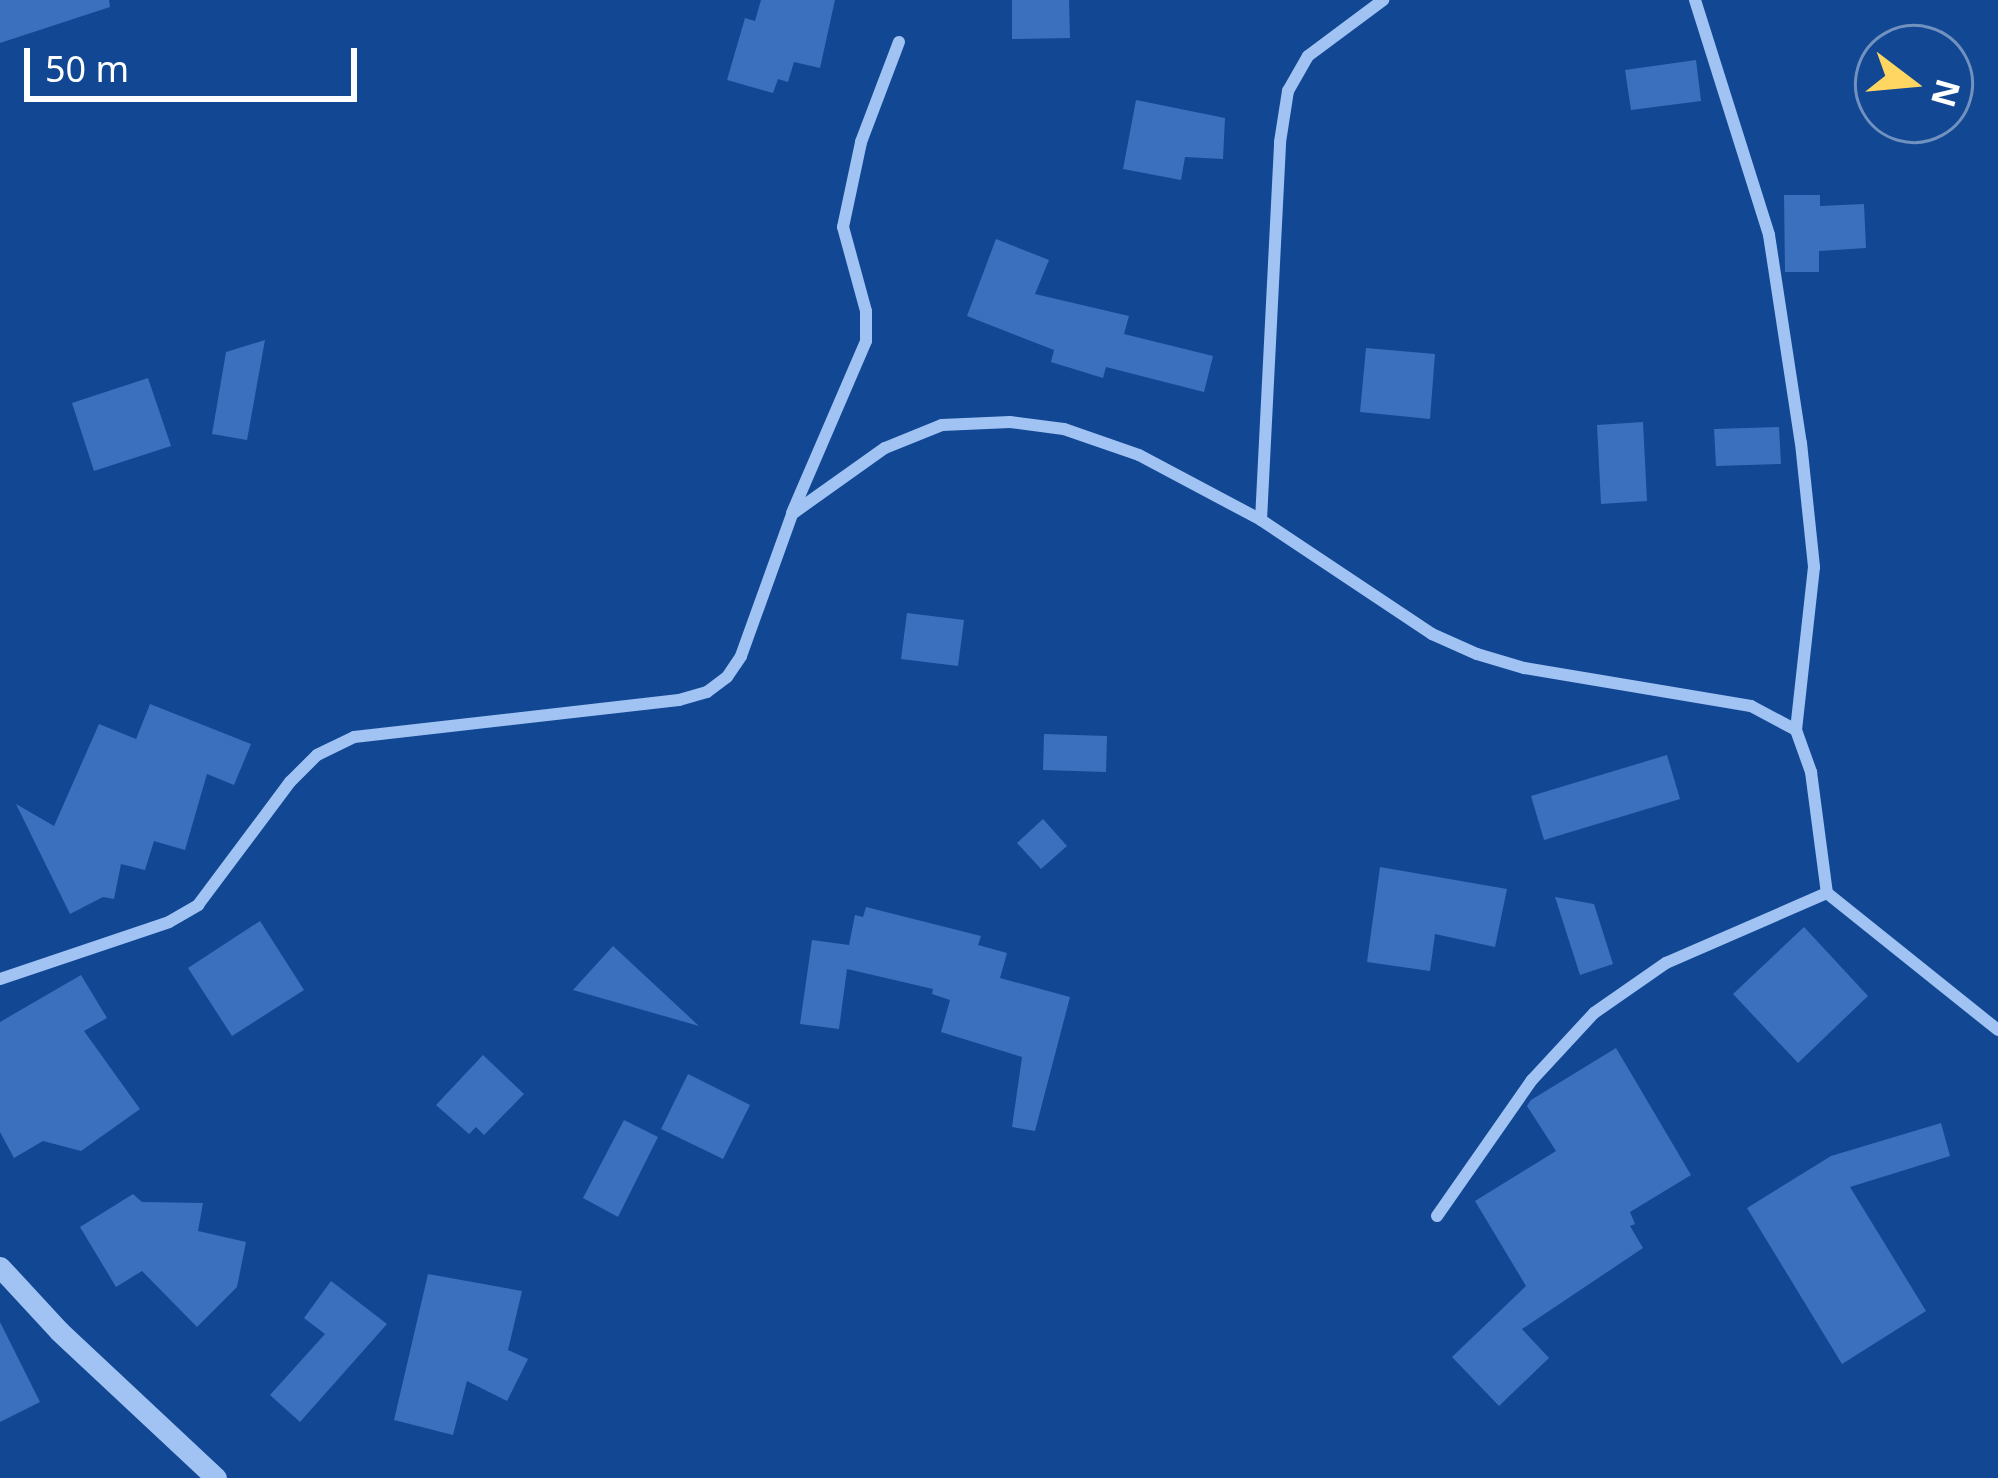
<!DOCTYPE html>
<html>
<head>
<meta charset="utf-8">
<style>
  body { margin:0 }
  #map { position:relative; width:1998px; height:1478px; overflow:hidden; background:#124794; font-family:"Noto Sans",sans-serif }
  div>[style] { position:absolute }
  .building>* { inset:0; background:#3a70bd }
  .minor>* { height:12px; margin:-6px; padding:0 6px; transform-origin:6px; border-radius:6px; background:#a0c3f3 }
  .tertiary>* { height:21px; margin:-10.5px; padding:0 10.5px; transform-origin:10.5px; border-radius:10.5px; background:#a0c3f3 }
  span { translate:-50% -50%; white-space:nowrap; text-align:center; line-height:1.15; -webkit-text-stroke:10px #124794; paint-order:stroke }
  .north { position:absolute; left:1854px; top:24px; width:120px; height:120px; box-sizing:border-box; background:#124794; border:3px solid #7191bf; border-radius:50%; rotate:106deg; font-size:33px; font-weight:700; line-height:48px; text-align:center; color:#fff }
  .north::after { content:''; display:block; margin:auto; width:42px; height:54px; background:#ffd662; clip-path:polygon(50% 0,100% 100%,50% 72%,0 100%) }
  .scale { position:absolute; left:24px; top:48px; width:333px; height:54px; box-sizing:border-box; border:6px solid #fff; border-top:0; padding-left:15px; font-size:36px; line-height:42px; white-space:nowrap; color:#fff; -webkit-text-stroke:9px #124794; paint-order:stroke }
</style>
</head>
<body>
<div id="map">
  <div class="building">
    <div style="clip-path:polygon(0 0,109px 0,110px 7px,0 43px)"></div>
    <div style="clip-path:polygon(761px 0,835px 0,820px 68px,794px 62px,788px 82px,778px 79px,773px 93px,727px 80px,745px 18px,755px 21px)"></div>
    <div style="clip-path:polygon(1012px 0,1069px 0,1070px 38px,1012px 39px)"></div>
    <div style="clip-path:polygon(1696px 60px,1701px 101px,1631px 110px,1625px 70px)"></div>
    <div style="clip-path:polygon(1136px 100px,1225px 118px,1223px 159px,1185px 157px,1181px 180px,1123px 169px)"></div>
    <div style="clip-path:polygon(1784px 195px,1820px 195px,1820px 206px,1864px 204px,1866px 248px,1819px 251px,1819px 272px,1785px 272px)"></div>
    <div style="clip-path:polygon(996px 239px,1049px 260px,1035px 294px,1129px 316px,1124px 334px,1213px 356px,1204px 392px,1106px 367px,1103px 378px,1051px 362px,1054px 350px,967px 316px)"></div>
    <div style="clip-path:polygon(265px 340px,247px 440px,212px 434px,226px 352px)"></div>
    <div style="clip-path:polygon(1366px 348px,1435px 354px,1430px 419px,1360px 412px)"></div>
    <div style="clip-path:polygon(148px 378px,171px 446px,94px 471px,72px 403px)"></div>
    <div style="clip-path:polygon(1643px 422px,1647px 501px,1601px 504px,1597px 425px)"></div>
    <div style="clip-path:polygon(1779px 427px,1781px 464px,1716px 466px,1714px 429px)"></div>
    <div style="clip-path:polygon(907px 613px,964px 620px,958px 666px,901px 659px)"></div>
    <div style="clip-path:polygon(150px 704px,251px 744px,234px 785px,207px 774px,185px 850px,154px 841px,145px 870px,121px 864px,114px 899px,103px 897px,70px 914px,16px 804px,54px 826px,99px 724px,136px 739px)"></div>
    <div style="clip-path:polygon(1044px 734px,1107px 736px,1106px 772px,1043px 770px)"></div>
    <div style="clip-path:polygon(1667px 755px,1680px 799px,1544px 840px,1531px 796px)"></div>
    <div style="clip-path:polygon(1043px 819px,1067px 846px,1041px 869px,1017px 843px)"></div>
    <div style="clip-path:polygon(1380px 867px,1507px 889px,1495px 947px,1435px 934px,1430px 971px,1367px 962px)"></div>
    <div style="clip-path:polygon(1555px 897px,1594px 904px,1613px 964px,1580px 975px)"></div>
    <div style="clip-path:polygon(866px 907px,981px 936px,978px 945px,1007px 953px,1000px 978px,1070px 997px,1035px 1131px,1012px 1127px,1022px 1057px,941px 1032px,950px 1000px,932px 994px,933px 989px,847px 969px,839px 1029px,800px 1024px,812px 940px,849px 945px,855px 915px,863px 917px)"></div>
    <div style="clip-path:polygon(260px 921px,304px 990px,232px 1036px,188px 968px)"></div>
    <div style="clip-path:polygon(1804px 927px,1868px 996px,1798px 1063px,1733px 994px)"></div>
    <div style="clip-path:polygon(613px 946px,699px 1026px,573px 990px)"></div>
    <div style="clip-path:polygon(81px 975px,107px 1018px,84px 1031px,140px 1109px,81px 1151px,43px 1141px,14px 1158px,0 1132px,0 1022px)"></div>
    <div style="clip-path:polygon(1616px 1048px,1691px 1175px,1630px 1212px,1635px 1224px,1630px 1226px,1643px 1248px,1522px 1329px,1549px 1358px,1499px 1406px,1452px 1357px,1526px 1286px,1475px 1201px,1556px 1151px,1527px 1106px,1531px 1100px)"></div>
    <div style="clip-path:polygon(483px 1055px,524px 1094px,484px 1135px,476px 1127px,469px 1134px,436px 1105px)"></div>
    <div style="clip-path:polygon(688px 1074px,750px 1105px,723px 1159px,661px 1129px)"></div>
    <div style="clip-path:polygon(624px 1120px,658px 1137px,618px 1217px,583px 1198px)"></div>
    <div style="clip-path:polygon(1941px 1123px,1950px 1156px,1850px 1187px,1926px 1311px,1842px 1364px,1747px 1208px,1831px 1156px)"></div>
    <div style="clip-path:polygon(133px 1194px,142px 1202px,203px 1203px,198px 1231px,246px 1242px,237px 1287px,197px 1327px,142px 1271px,116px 1287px,80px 1227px)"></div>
    <div style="clip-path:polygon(428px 1274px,522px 1291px,508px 1350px,528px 1359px,507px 1401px,467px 1381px,453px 1435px,394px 1420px)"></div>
    <div style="clip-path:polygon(331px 1281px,387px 1324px,300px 1422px,270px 1395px,325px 1334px,304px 1318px)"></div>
    <div style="clip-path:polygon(0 1322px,40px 1402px,0 1422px)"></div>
  </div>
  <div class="minor">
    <div style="left:1695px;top:0;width:246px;rotate:72.5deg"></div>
    <div style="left:1769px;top:235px;width:210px;rotate:81.3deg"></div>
    <div style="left:1801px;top:443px;width:125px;rotate:84deg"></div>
    <div style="left:1814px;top:567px;width:164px;rotate:96.3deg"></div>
    <div style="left:792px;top:513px;width:187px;rotate:-66.7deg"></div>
    <div style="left:866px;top:341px;width:30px;rotate:-90deg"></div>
    <div style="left:866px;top:311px;width:87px;rotate:-105.3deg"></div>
    <div style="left:843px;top:227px;width:87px;rotate:-78deg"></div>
    <div style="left:861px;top:142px;width:107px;rotate:-69.2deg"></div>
    <div style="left:1261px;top:520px;width:378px;rotate:-87.1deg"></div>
    <div style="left:1280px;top:142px;width:52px;rotate:-81.1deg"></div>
    <div style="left:1288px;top:91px;width:40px;rotate:-60.3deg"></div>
    <div style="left:1308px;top:56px;width:94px;rotate:-36.7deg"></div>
    <div style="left:0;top:979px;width:178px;rotate:-18.6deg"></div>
    <div style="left:169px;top:922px;width:34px;rotate:-30deg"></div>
    <div style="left:198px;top:905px;width:154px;rotate:-53.2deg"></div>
    <div style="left:290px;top:782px;width:38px;rotate:-45deg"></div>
    <div style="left:317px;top:755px;width:41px;rotate:-25.9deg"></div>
    <div style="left:354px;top:737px;width:327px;rotate:-6.5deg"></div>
    <div style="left:679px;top:700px;width:29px;rotate:-16deg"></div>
    <div style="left:707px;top:692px;width:25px;rotate:-37deg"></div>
    <div style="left:727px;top:677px;width:25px;rotate:-56deg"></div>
    <div style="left:741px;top:656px;width:151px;rotate:-70.2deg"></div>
    <div style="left:792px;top:514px;width:114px;rotate:-35.4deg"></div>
    <div style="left:885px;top:448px;width:61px;rotate:-22deg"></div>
    <div style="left:942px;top:425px;width:68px;rotate:-2.5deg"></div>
    <div style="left:1010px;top:422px;width:54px;rotate:7.4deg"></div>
    <div style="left:1064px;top:429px;width:79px;rotate:19.1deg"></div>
    <div style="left:1139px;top:455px;width:138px;rotate:28deg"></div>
    <div style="left:1261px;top:520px;width:206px;rotate:33.7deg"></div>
    <div style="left:1432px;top:634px;width:49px;rotate:24deg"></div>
    <div style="left:1477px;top:654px;width:49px;rotate:16.6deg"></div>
    <div style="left:1524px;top:668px;width:230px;rotate:9.5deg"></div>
    <div style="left:1751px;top:706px;width:51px;rotate:28.1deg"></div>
    <div style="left:1796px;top:730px;width:45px;rotate:70.3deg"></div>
    <div style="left:1811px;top:772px;width:122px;rotate:82.5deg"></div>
    <div style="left:1827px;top:893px;width:219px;rotate:38.7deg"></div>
    <div style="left:1437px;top:1216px;width:166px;rotate:-55.1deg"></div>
    <div style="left:1532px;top:1080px;width:91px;rotate:-47.2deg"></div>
    <div style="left:1594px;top:1013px;width:88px;rotate:-34.8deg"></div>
    <div style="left:1666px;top:963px;width:176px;rotate:-23.5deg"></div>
  </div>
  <div class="tertiary">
    <div style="left:0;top:1267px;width:87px;rotate:47.3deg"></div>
    <div style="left:59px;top:1331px;width:215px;rotate:43.1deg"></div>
  </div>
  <div class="north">N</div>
  <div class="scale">50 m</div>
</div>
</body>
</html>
